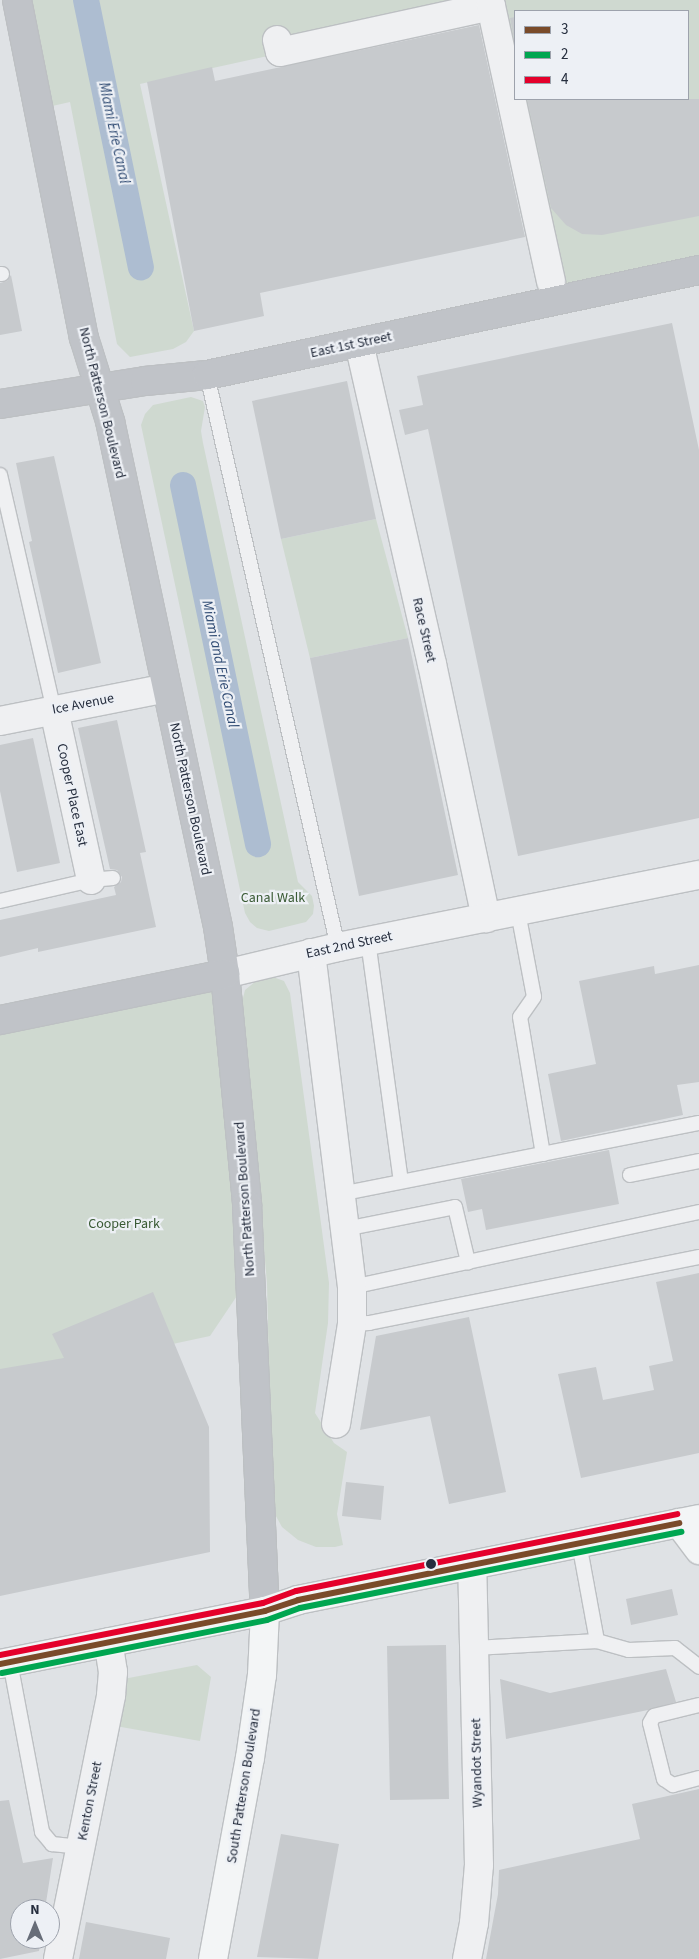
<!DOCTYPE html>
<html>
<head>
<meta charset="utf-8">
<style>
  body { margin:0 }
  #map { position:relative; width:699px; height:1959px; overflow:hidden; background:#dfe2e5; font-family:"Source Sans 3",sans-serif }
  div>[style] { position:absolute }
  .green>* { inset:0; background:#cfd9d0 }
  .canal>* { height:26px; margin:-13px; padding:0 13px; transform-origin:13px; border-radius:13px; background:#adbdd1 }
  .building>* { inset:0; background:#c7cacd }
  .roads { filter:drop-shadow(1px 0 #bdc0c3) drop-shadow(-1px 0 #bdc0c3) drop-shadow(0 1px #bdc0c3) drop-shadow(0 -1px #bdc0c3) }
  .lane>* { height:14px; margin:-7px; padding:0 7px; transform-origin:7px; border-radius:7px; background:#eff0f2 }
  .street>* { height:28px; margin:-14px; padding:0 14px; transform-origin:14px; border-radius:14px; background:#eff0f2 }
  .secondary>* { height:28px; margin:-14px; padding:0 14px; transform-origin:14px; border-radius:14px; background:#c0c3c8 }
  .primary>* { height:28px; margin:-14px; padding:0 14px; transform-origin:14px; border-radius:14px; background:#f3f5f6 }
  .bus-1>* { height:6px; margin:-3px; padding:0 3px; transform-origin:3px; border-radius:3px; background:#7a4b2a }
  .bus-2>* { height:6px; margin:-3px; padding:0 3px; transform-origin:3px; border-radius:3px; background:#00a651 }
  .bus-3>* { height:6px; margin:-3px; padding:0 3px; transform-origin:3px; border-radius:3px; background:#e4002b }
  .dots>* { width:14px; height:14px; translate:-50% -50%; box-sizing:border-box; border:2px solid #edf0f5; border-radius:50% }
  span { translate:-50% -50%; white-space:nowrap; text-align:center; line-height:1.15; -webkit-text-stroke:4.5px #edf0f5; paint-order:stroke }
  .street-label { font-size:14px; color:#262e3e }
  .park-label { font-size:14px; color:#395a34 }
  .water-label { font-size:15px; color:#304b73; font-style:italic }
  .legend { position:absolute; left:514px; top:10px; width:175px; height:90px; box-sizing:border-box; background:#edf0f5; border:1px solid #9da2ac; margin:0; padding:6px 9px; list-style:none; font-size:15px; color:#262e3e }
  .legend li { display:flex; align-items:center; gap:10px; height:25px }
  .legend b { width:25px; border:1px solid #9da2ac }
  .north { position:absolute; left:10px; top:1899px; width:50px; height:50px; box-sizing:border-box; background:#edf0f5; border:1px solid #9da2ac; border-radius:50%; rotate:0deg; font-size:14px; font-weight:700; line-height:20px; text-align:center; color:#262e3e }
  .north::after { content:''; display:block; margin:auto; width:18px; height:22px; background:#676d78; clip-path:polygon(50% 0,100% 100%,50% 72%,0 100%) }
</style>
</head>
<body>
<div id="map">
  <div class="green">
    <div style="clip-path:polygon(evenodd,15px 0,699px 0,699px 270px,558px 297px,491px 7px,140px 84px,194px 331px,186px 342px,173px 349px,130px 357px,117px 344px,70px 102px,39px 109px,15px 0,515px 11px,688px 11px,688px 99px,515px 99px,515px 11px)"></div>
    <div style="clip-path:polygon(191px 397px,203px 401px,205px 407px,201px 431px,203px 443px,298px 882px,312px 896px,314px 906px,313px 914px,306px 922px,269px 931px,257px 928px,250px 922px,245px 913px,141px 425px,145px 414px,153px 405px)"></div>
    <div style="clip-path:polygon(376px 519px,408px 638px,310px 658px,281px 539px)"></div>
    <div style="clip-path:polygon(225px 974px,251px 1275px,210px 1336px,0 1381px,0 1020px)"></div>
    <div style="clip-path:polygon(273px 977px,284px 981px,290px 993px,329px 1283px,328px 1323px,315px 1413px,334px 1443px,347px 1452px,337px 1514px,343px 1545px,335px 1547px,316px 1547px,298px 1540px,282px 1527px,272px 1509px,267px 1283px,242px 1002px,245px 990px,256px 981px)"></div>
    <div style="clip-path:polygon(197px 1665px,211px 1677px,200px 1741px,110px 1725px,118px 1680px)"></div>
  </div>
  <div class="canal">
    <div style="left:86px;top:0;width:273px;rotate:78.4deg"></div>
    <div style="left:183px;top:485px;width:367px;rotate:78.2deg"></div>
  </div>
  <div class="building">
    <div style="clip-path:polygon(515px 17px,515px 44px,510px 18px)"></div>
    <div style="clip-path:polygon(479px 25px,525px 237px,260px 293px,264px 316px,194px 331px,147px 82px,212px 67px,215px 81px)"></div>
    <div style="clip-path:polygon(527px 99px,699px 99px,699px 216px,602px 235px,582px 234px,566px 225px,551px 208px)"></div>
    <div style="clip-path:polygon(11px 275px,22px 331px,0 335px,0 283px,7px 281px)"></div>
    <div style="clip-path:polygon(672px 323px,699px 450px,699px 818px,518px 856px,428px 429px,405px 435px,399px 410px,423px 405px,417px 376px)"></div>
    <div style="clip-path:polygon(347px 381px,376px 519px,281px 539px,252px 401px)"></div>
    <div style="clip-path:polygon(54px 456px,101px 663px,58px 673px,29px 542px,32px 541px,16px 463px)"></div>
    <div style="clip-path:polygon(408px 638px,458px 875px,359px 896px,310px 658px)"></div>
    <div style="clip-path:polygon(117px 720px,146px 852px,140px 853px,156px 927px,38px 952px,38px 948px,0 957px,0 920px,116px 895px,114px 887px,121px 882px,122px 877px,117px 870px,110px 869px,78px 728px)"></div>
    <div style="clip-path:polygon(33px 738px,60px 863px,17px 872px,0 791px,0 745px)"></div>
    <div style="clip-path:polygon(699px 965px,699px 1082px,677px 1085px,683px 1115px,561px 1141px,548px 1074px,596px 1064px,579px 981px,654px 966px,655px 974px)"></div>
    <div style="clip-path:polygon(609px 1150px,619px 1204px,486px 1230px,482px 1209px,468px 1212px,461px 1179px)"></div>
    <div style="clip-path:polygon(699px 1273px,699px 1453px,581px 1478px,558px 1374px,596px 1367px,603px 1400px,654px 1390px,649px 1366px,673px 1361px,656px 1282px)"></div>
    <div style="clip-path:polygon(153px 1292px,209px 1427px,210px 1552px,0 1596px,0 1369px,64px 1358px,52px 1334px)"></div>
    <div style="clip-path:polygon(469px 1317px,506px 1492px,449px 1504px,430px 1416px,360px 1430px,376px 1336px)"></div>
    <div style="clip-path:polygon(346px 1482px,384px 1486px,381px 1520px,342px 1516px)"></div>
    <div style="clip-path:polygon(672px 1589px,678px 1615px,631px 1625px,626px 1599px)"></div>
    <div style="clip-path:polygon(446px 1645px,449px 1799px,390px 1800px,387px 1646px)"></div>
    <div style="clip-path:polygon(666px 1669px,676px 1702px,648px 1710px,506px 1739px,500px 1679px,550px 1693px)"></div>
    <div style="clip-path:polygon(699px 1789px,699px 1959px,486px 1959px,498px 1894px,499px 1870px,640px 1839px,632px 1804px)"></div>
    <div style="clip-path:polygon(9px 1800px,23px 1863px,53px 1858px,45px 1909px,20px 1909px,20px 1939px,41px 1939px,39px 1951px,0 1959px,0 1801px)"></div>
    <div style="clip-path:polygon(281px 1834px,339px 1844px,318px 1959px,257px 1957px)"></div>
    <div style="clip-path:polygon(86px 1922px,170px 1938px,166px 1959px,79px 1959px)"></div>
  </div>
  <div class="roads">
    <div class="lane">
      <div style="left:0;top:274px;width:2px"></div>
      <div style="left:207px;top:375px;width:587px;rotate:77.1deg"></div>
      <div style="left:0;top:475px;width:241px;rotate:77.1deg"></div>
      <div style="left:0;top:901px;width:93px;rotate:-13deg"></div>
      <div style="left:91px;top:880px;width:22px;rotate:-5deg"></div>
      <div style="left:518px;top:912px;width:86px;rotate:79.3deg"></div>
      <div style="left:534px;top:997px;width:24px;rotate:125deg"></div>
      <div style="left:520px;top:1017px;width:139px;rotate:80.5deg"></div>
      <div style="left:368px;top:941px;width:242px;rotate:82.2deg"></div>
      <div style="left:630px;top:1175px;width:70px;rotate:-11.5deg"></div>
      <div style="left:340px;top:1194px;width:366px;rotate:-11.2deg"></div>
      <div style="left:345px;top:1229px;width:112px;rotate:-11.3deg"></div>
      <div style="left:455px;top:1207px;width:57px;rotate:76.7deg"></div>
      <div style="left:352px;top:1287px;width:355px;rotate:-12.2deg"></div>
      <div style="left:352px;top:1324px;width:17px;rotate:-3deg"></div>
      <div style="left:369px;top:1323px;width:337px;rotate:-11.3deg"></div>
      <div style="left:597px;top:1641px;width:33px;rotate:16deg"></div>
      <div style="left:629px;top:1650px;width:46px;rotate:-2.5deg"></div>
      <div style="left:675px;top:1648px;width:31px;rotate:38deg"></div>
      <div style="left:475px;top:1648px;width:122px;rotate:-3.3deg"></div>
      <div style="left:597px;top:1641px;width:100px;rotate:-100.4deg"></div>
      <div style="left:10px;top:1662px;width:173px;rotate:79.3deg"></div>
      <div style="left:42px;top:1832px;width:16px;rotate:50deg"></div>
      <div style="left:52px;top:1844px;width:29px;rotate:6deg"></div>
      <div style="left:699px;top:1705px;width:46px;rotate:166.3deg"></div>
      <div style="left:654px;top:1716px;width:8px;rotate:120deg"></div>
      <div style="left:650px;top:1723px;width:58px;rotate:76deg"></div>
      <div style="left:664px;top:1779px;width:11px;rotate:34deg"></div>
      <div style="left:673px;top:1785px;width:27px;rotate:-15deg"></div>
    </div>
    <div class="street">
      <div style="left:277px;top:40px;width:12px;rotate:76deg"></div>
      <div style="left:280px;top:52px;width:216px;rotate:-12.3deg"></div>
      <div style="left:491px;top:6px;width:282px;rotate:77.7deg"></div>
      <div style="left:359px;top:343px;width:329px;rotate:77.2deg"></div>
      <div style="left:432px;top:664px;width:260px;rotate:78deg"></div>
      <div style="left:54px;top:710px;width:174px;rotate:77.7deg"></div>
      <div style="left:0;top:721px;width:169px;rotate:-11.2deg"></div>
      <div style="left:311px;top:953px;width:337px;rotate:83deg"></div>
      <div style="left:352px;top:1287px;width:37px;rotate:90deg"></div>
      <div style="left:352px;top:1324px;width:101px;rotate:99.1deg"></div>
      <div style="left:225px;top:974px;width:116px;rotate:-13.4deg"></div>
      <div style="left:338px;top:947px;width:368px;rotate:-11.3deg"></div>
      <div style="left:58px;top:1959px;width:269px;rotate:-78.6deg"></div>
      <div style="left:111px;top:1695px;width:23px;rotate:-85deg"></div>
      <div style="left:113px;top:1672px;width:30px;rotate:-99deg"></div>
      <div style="left:467px;top:1959px;width:37px;rotate:-79deg"></div>
      <div style="left:474px;top:1923px;width:58px;rotate:-85.1deg"></div>
      <div style="left:479px;top:1865px;width:300px;rotate:-91.3deg"></div>
    </div>
    <div class="secondary">
      <div style="left:17px;top:0;width:345px;rotate:78.8deg"></div>
      <div style="left:84px;top:338px;width:87px;rotate:72.6deg"></div>
      <div style="left:110px;top:421px;width:517px;rotate:77.95deg"></div>
      <div style="left:218px;top:927px;width:48px;rotate:81.5deg"></div>
      <div style="left:225px;top:974px;width:231px;rotate:84.5deg"></div>
      <div style="left:247px;top:1204px;width:407px;rotate:87.5deg"></div>
      <div style="left:0;top:404px;width:147px;rotate:-9deg"></div>
      <div style="left:145px;top:381px;width:62px;rotate:-5.5deg"></div>
      <div style="left:207px;top:375px;width:503px;rotate:-12.05deg"></div>
      <div style="left:0;top:1020px;width:230px;rotate:-11.6deg"></div>
    </div>
    <div class="primary">
      <div style="left:679px;top:1523px;width:34px;rotate:53deg"></div>
      <div style="left:0;top:1664px;width:270px;rotate:-11.3deg"></div>
      <div style="left:265px;top:1611px;width:35px;rotate:-18deg"></div>
      <div style="left:298px;top:1600px;width:409px;rotate:-11.4deg"></div>
      <div style="left:213px;top:1959px;width:204px;rotate:-79.6deg"></div>
      <div style="left:250px;top:1758px;width:84px;rotate:-81.8deg"></div>
      <div style="left:262px;top:1675px;width:64px;rotate:-87.3deg"></div>
    </div>
  </div>
  <div class="bus-1">
    <div style="left:0;top:1664px;width:270px;rotate:-11.3deg"></div>
    <div style="left:265px;top:1611px;width:35px;rotate:-18deg"></div>
    <div style="left:298px;top:1600px;width:389px;rotate:-11.4deg"></div>
  </div>
  <div class="bus-2">
    <div style="left:2px;top:1673px;width:270px;rotate:-11.3deg"></div>
    <div style="left:267px;top:1620px;width:35px;rotate:-20deg"></div>
    <div style="left:300px;top:1608px;width:389px;rotate:-11.3deg"></div>
  </div>
  <div class="bus-3">
    <div style="left:0;top:1655px;width:268px;rotate:-11.2deg"></div>
    <div style="left:263px;top:1603px;width:35px;rotate:-20deg"></div>
    <div style="left:296px;top:1591px;width:389px;rotate:-11.4deg"></div>
  </div>
  <div class="dots">
    <div style="left:431px;top:1564px;background:#262e3e"></div>
  </div>
  <div class="street-label">
    <span style="left:351px;top:345px;rotate:-12deg">East 1st Street</span>
    <span style="left:102px;top:403px;rotate:76deg">North Patterson Boulevard</span>
    <span style="left:424px;top:630px;rotate:77deg">Race Street</span>
    <span style="left:83px;top:704px;rotate:-11deg">Ice Avenue</span>
    <span style="left:72px;top:795px;rotate:78deg">Cooper Place East</span>
    <span style="left:190px;top:799px;rotate:78deg">North Patterson Boulevard</span>
    <span style="left:349px;top:945px;rotate:-12deg">East 2nd Street</span>
    <span style="left:245px;top:1199px;rotate:-94deg">North Patterson Boulevard</span>
    <span style="left:477px;top:1763px;rotate:-91deg">Wyandot Street</span>
    <span style="left:244px;top:1786px;rotate:-81deg">South Patterson Boulevard</span>
    <span style="left:90px;top:1801px;rotate:-79deg">Kenton Street</span>
  </div>
  <div class="park-label">
    <span style="left:273px;top:898px">Canal Walk</span>
    <span style="left:124px;top:1224px">Cooper Park</span>
  </div>
  <div class="water-label">
    <span style="left:114px;top:133px;rotate:78deg">MIami Erie Canal</span>
    <span style="left:220px;top:664px;rotate:78deg">Miami and Erie Canal</span>
  </div>
  <ul class="legend">
  <li><b style="height:6px;background:#7a4b2a"></b>3</li>
  <li><b style="height:6px;background:#00a651"></b>2</li>
  <li><b style="height:6px;background:#e4002b"></b>4</li>
  </ul>
  <div class="north">N</div>
</div>
</body>
</html>
